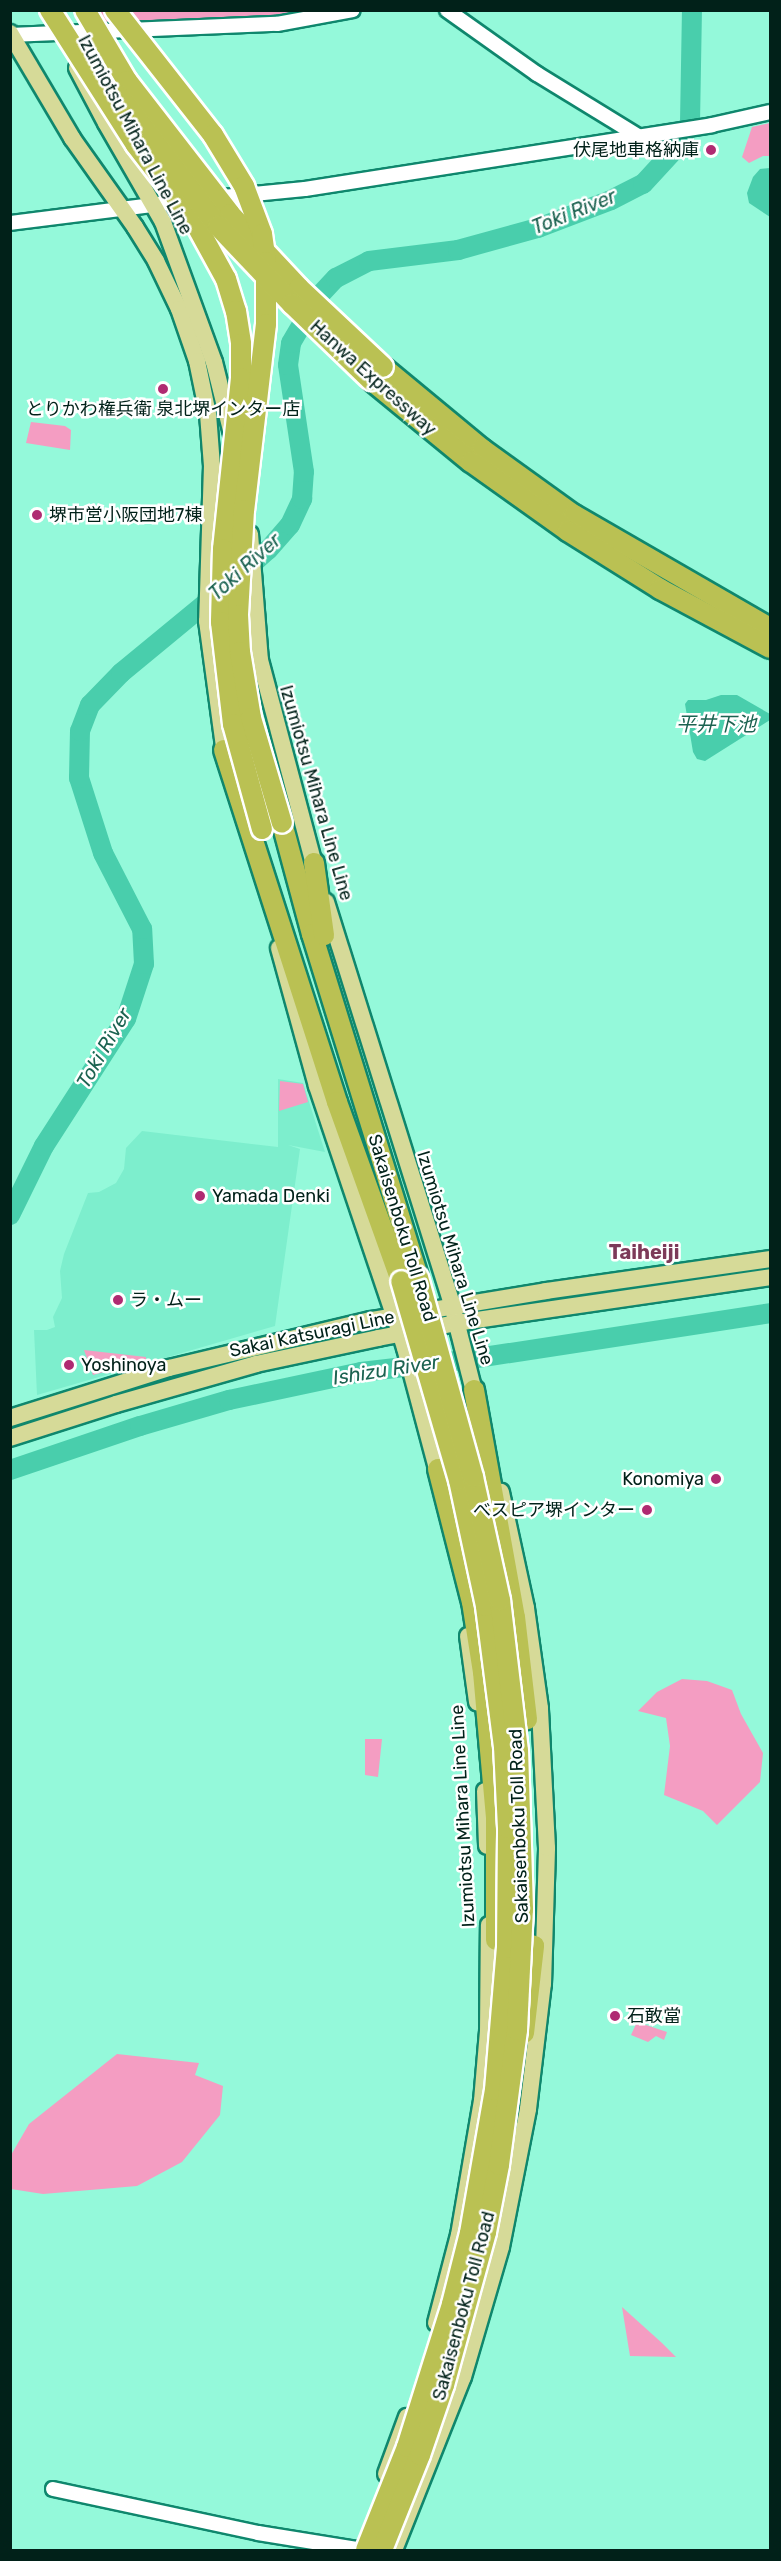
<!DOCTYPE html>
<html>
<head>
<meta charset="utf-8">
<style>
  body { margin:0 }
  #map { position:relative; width:781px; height:2561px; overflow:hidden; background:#94f9da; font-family:Rubik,"Noto Sans JP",sans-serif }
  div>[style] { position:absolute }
  .built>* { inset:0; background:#7deecd }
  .green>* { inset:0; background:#f49dc2 }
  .water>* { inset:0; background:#49ceac }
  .river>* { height:20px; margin:-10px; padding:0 10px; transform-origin:10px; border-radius:10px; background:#49ceac }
  .roads { filter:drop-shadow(2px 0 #0f876d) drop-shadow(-2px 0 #0f876d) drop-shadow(0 2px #0f876d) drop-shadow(0 -2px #0f876d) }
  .minor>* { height:14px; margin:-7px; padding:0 7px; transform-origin:7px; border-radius:7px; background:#fff }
  .major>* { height:16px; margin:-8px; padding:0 8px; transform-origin:8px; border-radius:8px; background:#d6da98 }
  .highway>* { height:20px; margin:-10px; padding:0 10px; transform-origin:10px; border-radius:10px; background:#bac153 }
  .bridges { filter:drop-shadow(2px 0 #fff) drop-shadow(-2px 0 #fff) drop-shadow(0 2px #fff) drop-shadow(0 -2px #fff) }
  .highway-bridge>* { height:20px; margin:-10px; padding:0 10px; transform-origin:10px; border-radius:10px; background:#bac153 }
  .dots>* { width:16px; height:16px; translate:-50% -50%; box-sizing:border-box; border:3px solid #fff; border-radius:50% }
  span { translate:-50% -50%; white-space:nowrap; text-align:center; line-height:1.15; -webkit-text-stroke:5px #fff; paint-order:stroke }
  .street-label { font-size:18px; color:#012119 }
  .poi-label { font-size:18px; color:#012119 }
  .right { translate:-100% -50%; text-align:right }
  .left { translate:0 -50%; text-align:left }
  .water-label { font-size:20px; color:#1c6351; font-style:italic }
  .neighbourhood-label { font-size:20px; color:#7c3a59; font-weight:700 }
  .frame { position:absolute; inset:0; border:12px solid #012119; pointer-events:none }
</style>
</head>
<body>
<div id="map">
  <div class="built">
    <div style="clip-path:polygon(278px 1079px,303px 1083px,325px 1152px,288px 1145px,300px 1149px,275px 1326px,37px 1395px,34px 1330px,47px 1330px,55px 1327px,53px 1317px,62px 1298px,60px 1271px,64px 1254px,88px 1193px,99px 1192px,116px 1183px,124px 1169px,126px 1148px,142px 1131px,278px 1147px)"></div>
  </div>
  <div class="green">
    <div style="clip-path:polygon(74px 11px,322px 11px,249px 18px,82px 25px)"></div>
    <div style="clip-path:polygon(770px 123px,770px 156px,763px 156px,749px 163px,742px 157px,752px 127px)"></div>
    <div style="clip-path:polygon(31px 422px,65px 426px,71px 430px,70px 450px,26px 443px)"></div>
    <div style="clip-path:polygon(280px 1081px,303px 1084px,308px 1102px,279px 1111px)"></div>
    <div style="clip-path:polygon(84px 1350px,146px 1357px,146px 1360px,93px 1375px)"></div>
    <div style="clip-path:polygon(682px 1679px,707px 1681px,732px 1690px,741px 1714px,763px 1753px,760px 1782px,717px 1825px,703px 1811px,664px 1795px,670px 1746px,666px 1718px,638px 1711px,657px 1692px)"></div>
    <div style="clip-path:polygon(365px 1739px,382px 1739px,378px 1777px,365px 1775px)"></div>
    <div style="clip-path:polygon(637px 2022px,667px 2032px,664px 2040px,656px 2036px,648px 2042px,631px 2035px)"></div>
    <div style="clip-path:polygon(117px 2054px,199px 2063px,195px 2075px,223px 2086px,220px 2115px,182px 2162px,137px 2186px,43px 2194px,11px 2189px,11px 2155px,29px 2124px)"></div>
    <div style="clip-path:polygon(622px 2307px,662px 2343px,676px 2357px,630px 2356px)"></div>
  </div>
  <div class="water">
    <div style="clip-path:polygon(770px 168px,770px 217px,749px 203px,747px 193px,753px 177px,760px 169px)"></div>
    <div style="clip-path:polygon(721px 695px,737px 695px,770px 714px,770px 720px,705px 761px,697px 759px,693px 752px,685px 704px,688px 700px,706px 700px)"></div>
  </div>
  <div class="river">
    <div style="left:241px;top:574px;width:36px;rotate:-42deg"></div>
    <div style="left:268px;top:550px;width:33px;rotate:-49deg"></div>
    <div style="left:290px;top:525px;width:29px;rotate:-65deg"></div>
    <div style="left:302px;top:499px;width:27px;rotate:-86deg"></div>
    <div style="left:304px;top:472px;width:108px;rotate:-98.5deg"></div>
    <div style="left:288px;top:365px;width:22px;rotate:-82deg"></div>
    <div style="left:291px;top:343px;width:53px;rotate:-59.6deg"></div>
    <div style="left:318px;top:297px;width:26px;rotate:-47deg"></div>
    <div style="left:336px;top:278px;width:37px;rotate:-27deg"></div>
    <div style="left:369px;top:261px;width:90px;rotate:-7deg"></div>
    <div style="left:458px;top:250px;width:83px;rotate:-15.4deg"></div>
    <div style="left:538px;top:228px;width:78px;rotate:-21deg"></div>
    <div style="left:611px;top:200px;width:36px;rotate:-27deg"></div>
    <div style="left:643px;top:184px;width:50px;rotate:-47.4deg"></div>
    <div style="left:677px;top:147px;width:27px;rotate:-62deg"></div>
    <div style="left:690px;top:123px;width:113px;rotate:-89deg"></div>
    <div style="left:10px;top:1215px;width:77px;rotate:-63.8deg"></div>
    <div style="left:44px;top:1146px;width:151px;rotate:-57.2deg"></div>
    <div style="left:126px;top:1019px;width:58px;rotate:-71.9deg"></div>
    <div style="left:144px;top:964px;width:35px;rotate:-93deg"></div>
    <div style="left:142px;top:929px;width:85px;rotate:-117.2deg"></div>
    <div style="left:103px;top:853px;width:79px;rotate:-107.7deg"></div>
    <div style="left:79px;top:778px;width:47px;rotate:-88.8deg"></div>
    <div style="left:80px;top:731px;width:28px;rotate:-69deg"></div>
    <div style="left:90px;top:705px;width:45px;rotate:-45.9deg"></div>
    <div style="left:121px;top:673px;width:126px;rotate:-39.5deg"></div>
    <div style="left:10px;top:1470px;width:137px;rotate:-18.7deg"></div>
    <div style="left:140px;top:1426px;width:93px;rotate:-16.3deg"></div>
    <div style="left:229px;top:1400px;width:135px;rotate:-12deg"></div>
    <div style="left:361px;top:1372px;width:104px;rotate:-6.6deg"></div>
    <div style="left:464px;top:1360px;width:310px;rotate:-8.7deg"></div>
  </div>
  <div class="roads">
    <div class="minor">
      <div style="left:447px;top:10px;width:110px;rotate:35.4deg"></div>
      <div style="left:537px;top:74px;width:121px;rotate:31.5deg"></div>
      <div style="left:10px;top:35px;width:267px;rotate:-2.4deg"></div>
      <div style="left:277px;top:24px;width:77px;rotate:-10.4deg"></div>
      <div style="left:213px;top:198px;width:92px;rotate:-5.6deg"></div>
      <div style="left:305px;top:189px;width:412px;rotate:-8.9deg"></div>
      <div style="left:712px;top:125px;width:59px;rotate:-12.6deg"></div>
      <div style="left:10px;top:223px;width:176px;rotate:-7.2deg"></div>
      <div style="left:53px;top:2489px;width:210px;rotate:12.1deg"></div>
      <div style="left:258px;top:2533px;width:100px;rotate:9.2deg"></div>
    </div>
    <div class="major">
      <div style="left:10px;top:33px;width:122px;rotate:59.4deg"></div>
      <div style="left:72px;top:138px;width:109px;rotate:54.7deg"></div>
      <div style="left:135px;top:227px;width:40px;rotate:58deg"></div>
      <div style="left:156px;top:261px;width:53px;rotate:64.4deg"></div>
      <div style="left:179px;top:309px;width:55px;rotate:70.9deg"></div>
      <div style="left:197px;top:361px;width:54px;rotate:78.3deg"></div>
      <div style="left:208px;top:414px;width:52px;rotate:85.6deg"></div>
      <div style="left:212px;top:466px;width:155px;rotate:91.8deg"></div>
      <div style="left:207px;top:621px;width:142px;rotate:82.3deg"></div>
      <div style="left:77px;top:68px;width:62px;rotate:62.2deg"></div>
      <div style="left:106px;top:123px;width:114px;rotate:60.1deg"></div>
      <div style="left:163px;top:222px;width:149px;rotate:70deg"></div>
      <div style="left:214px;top:362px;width:74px;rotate:76deg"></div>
      <div style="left:250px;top:534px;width:126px;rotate:85.5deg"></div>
      <div style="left:260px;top:660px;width:222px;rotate:75.2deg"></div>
      <div style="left:326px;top:902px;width:422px;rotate:72.6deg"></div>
      <div style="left:452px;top:1305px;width:101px;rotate:75.7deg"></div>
      <div style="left:279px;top:948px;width:143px;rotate:74.6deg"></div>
      <div style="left:317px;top:1086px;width:276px;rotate:71.4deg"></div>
      <div style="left:405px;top:1348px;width:137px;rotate:75.1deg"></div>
      <div style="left:10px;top:1418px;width:167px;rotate:-17.5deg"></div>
      <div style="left:169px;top:1368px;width:208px;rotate:-13.4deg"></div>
      <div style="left:371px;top:1320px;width:177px;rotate:-9.4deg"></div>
      <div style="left:546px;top:1291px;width:226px;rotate:-8.1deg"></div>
      <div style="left:10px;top:1438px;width:111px;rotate:-17.8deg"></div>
      <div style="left:116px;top:1404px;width:146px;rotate:-15.9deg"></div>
      <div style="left:256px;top:1364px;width:125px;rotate:-12deg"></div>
      <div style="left:378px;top:1338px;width:79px;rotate:-10.9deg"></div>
      <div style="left:456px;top:1323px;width:317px;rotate:-8.3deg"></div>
      <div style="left:468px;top:1636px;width:67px;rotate:82.2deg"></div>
      <div style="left:485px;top:1791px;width:55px;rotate:87.9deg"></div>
      <div style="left:436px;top:2323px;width:91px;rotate:-75.4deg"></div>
      <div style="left:459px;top:2235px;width:136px;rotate:-80.3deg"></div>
      <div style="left:482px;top:2101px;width:70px;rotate:-85.1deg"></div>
      <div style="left:488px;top:2031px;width:106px;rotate:-89.5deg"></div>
      <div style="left:386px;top:2474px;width:61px;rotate:-69.8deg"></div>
      <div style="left:394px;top:2550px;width:186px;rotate:-68.3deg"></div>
      <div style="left:463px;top:2377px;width:135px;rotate:-73.7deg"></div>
      <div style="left:501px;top:2247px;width:141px;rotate:-78.9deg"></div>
      <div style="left:528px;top:2109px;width:126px;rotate:-83.2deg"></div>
      <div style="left:543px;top:1984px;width:136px;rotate:-88.3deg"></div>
      <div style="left:547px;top:1848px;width:140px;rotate:-92.9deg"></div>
      <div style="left:540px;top:1708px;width:101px;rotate:-98deg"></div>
      <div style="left:526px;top:1608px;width:119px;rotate:-102.2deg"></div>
    </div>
    <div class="highway">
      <div style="left:383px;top:367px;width:129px;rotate:39.6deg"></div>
      <div style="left:482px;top:449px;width:113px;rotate:35.7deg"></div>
      <div style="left:574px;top:515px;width:226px;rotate:30deg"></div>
      <div style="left:371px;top:380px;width:129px;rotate:39.4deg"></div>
      <div style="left:471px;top:462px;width:119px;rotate:35.4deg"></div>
      <div style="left:568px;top:531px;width:109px;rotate:32.2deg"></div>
      <div style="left:660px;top:589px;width:125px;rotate:28.2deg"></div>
      <div style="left:224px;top:750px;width:370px;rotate:72.2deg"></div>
      <div style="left:337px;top:1102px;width:190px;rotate:70.3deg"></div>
      <div style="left:282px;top:823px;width:115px;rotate:74.9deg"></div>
      <div style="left:312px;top:934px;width:359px;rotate:72.8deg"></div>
      <div style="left:314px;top:863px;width:73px;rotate:82.1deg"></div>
      <div style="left:474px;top:1390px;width:231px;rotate:79.8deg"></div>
      <div style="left:515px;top:1617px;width:103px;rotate:83.3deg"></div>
      <div style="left:438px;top:1469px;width:137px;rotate:75.7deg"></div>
      <div style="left:472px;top:1602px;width:71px;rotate:81.1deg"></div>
      <div style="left:483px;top:1672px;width:146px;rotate:84.9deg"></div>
      <div style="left:496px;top:1817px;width:123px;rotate:90deg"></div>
      <div style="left:524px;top:2033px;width:88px;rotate:-83.4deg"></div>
    </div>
  </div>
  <div class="bridges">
    <div class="highway-bridge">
      <div style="left:50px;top:10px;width:160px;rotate:57.5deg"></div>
      <div style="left:136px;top:145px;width:93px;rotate:52.4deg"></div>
      <div style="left:193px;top:219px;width:68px;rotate:61.2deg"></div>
      <div style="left:226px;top:279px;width:34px;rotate:73deg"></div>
      <div style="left:236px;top:311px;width:33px;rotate:81deg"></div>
      <div style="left:241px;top:344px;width:34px;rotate:90deg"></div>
      <div style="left:241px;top:378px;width:172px;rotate:96deg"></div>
      <div style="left:223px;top:549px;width:73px;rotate:91.6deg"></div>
      <div style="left:221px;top:622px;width:103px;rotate:83.3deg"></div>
      <div style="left:233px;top:724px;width:109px;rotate:74.6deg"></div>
      <div style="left:85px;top:10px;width:82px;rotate:59.4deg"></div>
      <div style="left:127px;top:81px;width:168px;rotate:52.2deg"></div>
      <div style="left:230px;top:214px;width:101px;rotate:47deg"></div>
      <div style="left:299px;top:288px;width:115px;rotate:43.2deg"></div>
      <div style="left:115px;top:10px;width:159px;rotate:51.9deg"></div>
      <div style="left:213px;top:135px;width:60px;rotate:58.7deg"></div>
      <div style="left:244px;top:186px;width:51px;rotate:69.4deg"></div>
      <div style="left:262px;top:234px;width:28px;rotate:82deg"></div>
      <div style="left:266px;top:262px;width:62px;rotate:90deg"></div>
      <div style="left:266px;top:324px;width:187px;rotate:96.7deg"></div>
      <div style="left:244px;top:510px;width:105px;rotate:93.3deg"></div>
      <div style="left:238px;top:615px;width:37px;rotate:87deg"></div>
      <div style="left:240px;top:652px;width:67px;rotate:80.5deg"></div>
      <div style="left:251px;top:718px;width:109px;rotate:73.6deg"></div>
      <div style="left:119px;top:96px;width:163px;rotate:52.7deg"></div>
      <div style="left:218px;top:226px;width:108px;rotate:46.5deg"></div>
      <div style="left:292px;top:304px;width:110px;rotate:43.9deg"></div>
      <div style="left:366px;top:2550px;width:111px;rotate:-68.3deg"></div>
      <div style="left:407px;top:2447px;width:150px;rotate:-72.5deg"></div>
      <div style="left:452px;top:2304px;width:73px;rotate:-75.8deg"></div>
      <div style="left:470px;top:2233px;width:145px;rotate:-80.1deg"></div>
      <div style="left:495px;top:2090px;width:143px;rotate:-85.2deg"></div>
      <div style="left:507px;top:1948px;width:120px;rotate:-89.5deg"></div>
      <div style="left:508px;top:1828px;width:81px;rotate:-92.8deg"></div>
      <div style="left:504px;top:1747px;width:142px;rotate:-97.3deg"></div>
      <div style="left:486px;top:1606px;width:129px;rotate:-102.1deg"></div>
      <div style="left:459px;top:1480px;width:207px;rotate:-106.2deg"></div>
      <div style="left:382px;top:2550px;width:102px;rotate:-68.2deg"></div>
      <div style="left:420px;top:2455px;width:74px;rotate:-71.1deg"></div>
      <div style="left:444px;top:2385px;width:159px;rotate:-74.6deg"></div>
      <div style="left:486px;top:2232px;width:68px;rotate:-79deg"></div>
      <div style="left:499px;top:2165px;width:136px;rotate:-82.4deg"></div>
      <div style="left:517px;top:2030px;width:121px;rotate:-87.2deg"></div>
      <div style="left:523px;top:1909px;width:158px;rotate:-91.8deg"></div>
      <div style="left:518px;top:1751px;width:152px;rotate:-96.8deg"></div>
      <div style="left:500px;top:1600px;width:126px;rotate:-102.4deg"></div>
      <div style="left:473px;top:1477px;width:207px;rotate:-105.4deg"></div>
    </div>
  </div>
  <div class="dots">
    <div style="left:711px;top:150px;background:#af2b72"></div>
    <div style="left:163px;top:389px;background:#af2b72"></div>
    <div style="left:37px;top:515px;background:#af2b72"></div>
    <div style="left:200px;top:1196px;background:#af2b72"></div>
    <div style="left:118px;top:1300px;background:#af2b72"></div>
    <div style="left:69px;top:1365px;background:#af2b72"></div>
    <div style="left:716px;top:1479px;background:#af2b72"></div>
    <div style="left:647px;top:1510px;background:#af2b72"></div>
    <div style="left:615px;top:2016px;background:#af2b72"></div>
  </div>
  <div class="street-label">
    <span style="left:135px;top:135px;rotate:62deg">Izumiotsu Mihara Line Line</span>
    <span style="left:373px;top:378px;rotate:42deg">Hanwa Expressway</span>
    <span style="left:316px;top:793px;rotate:74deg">Izumiotsu Mihara Line Line</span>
    <span style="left:402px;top:1228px;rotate:73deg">Sakaisenboku Toll Road</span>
    <span style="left:455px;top:1258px;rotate:73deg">Izumiotsu Mihara Line Line</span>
    <span style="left:312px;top:1334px;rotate:-12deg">Sakai Katsuragi Line</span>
    <span style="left:463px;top:1816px;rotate:-93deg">Izumiotsu Mihara Line Line</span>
    <span style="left:519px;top:1826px;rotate:-92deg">Sakaisenboku Toll Road</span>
    <span style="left:464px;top:2306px;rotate:-75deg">Sakaisenboku Toll Road</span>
  </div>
  <div class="poi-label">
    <span class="right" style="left:699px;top:150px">伏尾地車格納庫</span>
    <span style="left:163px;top:409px">とりかわ権兵衛 泉北堺インター店</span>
    <span class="left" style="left:49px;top:515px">堺市営小阪団地7棟</span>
    <span class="left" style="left:212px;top:1196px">Yamada Denki</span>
    <span class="left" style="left:130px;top:1300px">ラ・ムー</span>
    <span class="left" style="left:81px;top:1365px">Yoshinoya</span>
    <span class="right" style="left:704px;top:1479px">Konomiya</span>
    <span class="right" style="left:635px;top:1510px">べスピア堺インター</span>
    <span class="left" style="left:627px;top:2016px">石敢當</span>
  </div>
  <div class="water-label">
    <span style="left:574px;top:212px;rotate:-22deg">Toki River</span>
    <span style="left:245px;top:567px;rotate:-42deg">Toki River</span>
    <span style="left:716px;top:724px">平井下池</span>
    <span style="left:104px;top:1048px;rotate:-60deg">Toki River</span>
    <span style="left:386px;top:1370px;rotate:-9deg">Ishizu River</span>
  </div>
  <div class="neighbourhood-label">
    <span style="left:644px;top:1252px">Taiheiji</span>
  </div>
  <div class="frame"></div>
</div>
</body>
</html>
